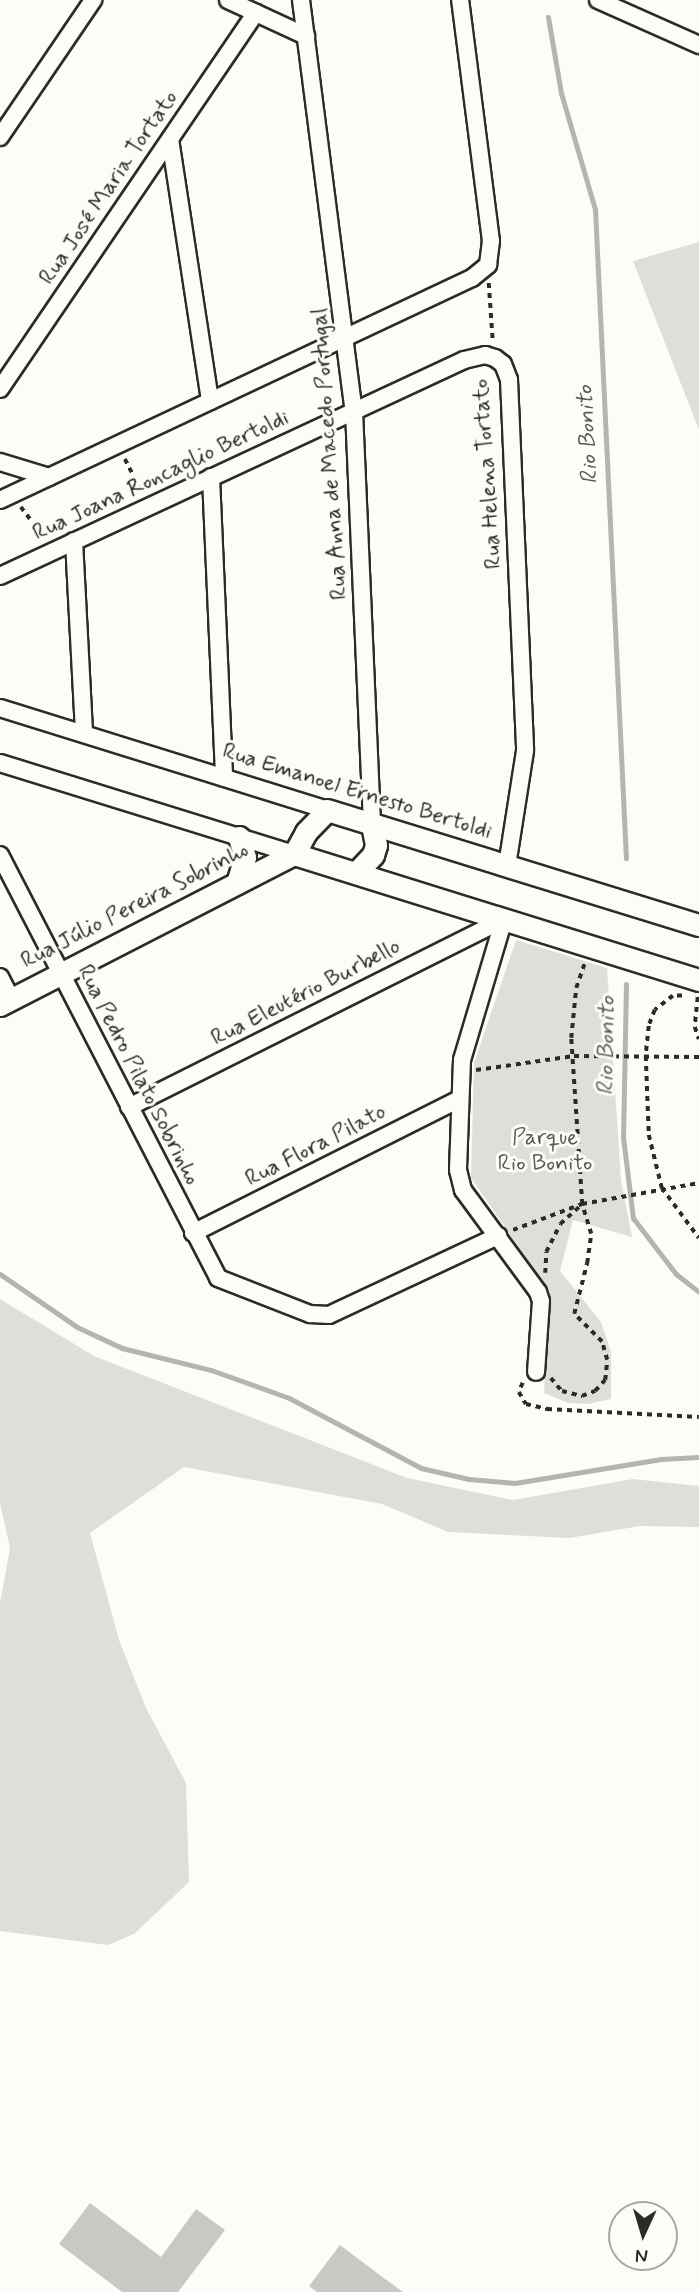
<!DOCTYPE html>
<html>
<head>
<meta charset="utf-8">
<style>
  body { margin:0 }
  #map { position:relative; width:699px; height:2292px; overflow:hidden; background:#fdfcf7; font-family:Mynerve,sans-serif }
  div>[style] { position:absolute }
  .green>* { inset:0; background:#dfdeda }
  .stream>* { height:5px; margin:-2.5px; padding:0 2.5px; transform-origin:2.5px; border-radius:2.5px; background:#b5b4b1 }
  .building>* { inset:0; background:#c9c8c4 }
  .path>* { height:3.5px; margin-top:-1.75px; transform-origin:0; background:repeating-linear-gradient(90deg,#2b2b2b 0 5px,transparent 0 10px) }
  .roads { filter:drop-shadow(2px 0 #2b2b2b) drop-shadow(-2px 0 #2b2b2b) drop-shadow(0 2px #2b2b2b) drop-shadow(0 -2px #2b2b2b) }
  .street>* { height:16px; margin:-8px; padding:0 8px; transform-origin:8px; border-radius:8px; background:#fdfcf7 }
  .secondary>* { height:21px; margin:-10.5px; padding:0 10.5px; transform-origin:10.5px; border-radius:10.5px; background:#fdfcf7 }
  span { translate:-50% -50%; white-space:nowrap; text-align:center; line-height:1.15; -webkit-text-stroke:6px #fdfcf7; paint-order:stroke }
  .street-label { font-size:23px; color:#2b2b2b }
  .park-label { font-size:23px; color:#585857 }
  .water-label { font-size:24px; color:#5b5b5a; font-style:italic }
  .north { position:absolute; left:608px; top:2201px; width:70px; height:70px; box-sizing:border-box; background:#fdfcf7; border:2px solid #a9a8a5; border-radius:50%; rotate:184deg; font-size:19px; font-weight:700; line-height:28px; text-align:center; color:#2b2b2b }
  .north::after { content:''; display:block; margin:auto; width:24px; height:32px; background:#2b2b2b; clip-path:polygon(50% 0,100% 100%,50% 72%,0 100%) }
</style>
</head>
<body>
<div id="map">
  <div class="green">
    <div style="clip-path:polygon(699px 242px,699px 430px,633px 261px)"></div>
    <div style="clip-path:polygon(516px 940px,607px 968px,621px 1180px,632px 1237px,573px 1220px,560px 1271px,601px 1322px,611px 1352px,611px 1399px,588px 1404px,568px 1403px,544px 1393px,550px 1292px,471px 1178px,474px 1063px)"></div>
    <div style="clip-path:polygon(0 1299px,94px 1356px,407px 1478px,513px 1500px,633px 1479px,699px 1486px,699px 1527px,640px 1526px,569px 1538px,448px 1532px,382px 1504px,184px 1467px,90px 1533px,119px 1640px,146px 1708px,186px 1783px,189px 1882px,134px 1934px,108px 1945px,0 1931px,0 1603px,10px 1548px,0 1503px)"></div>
  </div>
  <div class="stream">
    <div style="left:548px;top:17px;width:77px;rotate:80.3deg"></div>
    <div style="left:561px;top:93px;width:121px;rotate:73.7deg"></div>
    <div style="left:595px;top:209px;width:650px;rotate:87.27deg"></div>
    <div style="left:626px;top:984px;width:153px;rotate:91.1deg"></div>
    <div style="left:623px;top:1137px;width:82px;rotate:83deg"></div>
    <div style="left:633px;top:1218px;width:71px;rotate:52.5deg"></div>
    <div style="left:676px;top:1274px;width:29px;rotate:38deg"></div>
    <div style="left:0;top:1274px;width:93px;rotate:34.5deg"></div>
    <div style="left:77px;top:1327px;width:50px;rotate:25deg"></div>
    <div style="left:122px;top:1348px;width:92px;rotate:13.9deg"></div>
    <div style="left:211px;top:1370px;width:83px;rotate:19.7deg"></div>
    <div style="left:289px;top:1398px;width:149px;rotate:27.9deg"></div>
    <div style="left:421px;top:1468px;width:49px;rotate:12.9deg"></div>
    <div style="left:469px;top:1479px;width:46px;rotate:5deg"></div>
    <div style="left:515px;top:1483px;width:148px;rotate:-9.3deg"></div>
    <div style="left:661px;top:1459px;width:38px;rotate:-3deg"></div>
  </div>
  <div class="building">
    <div style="clip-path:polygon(90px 2203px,161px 2257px,196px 2209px,225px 2230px,178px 2292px,122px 2292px,59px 2244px)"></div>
    <div style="clip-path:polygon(340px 2245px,377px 2273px,403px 2292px,317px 2292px,309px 2286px)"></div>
  </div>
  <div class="path">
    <div style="left:489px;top:283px;width:59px;rotate:86.1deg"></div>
    <div style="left:125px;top:459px;width:37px;rotate:63deg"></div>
    <div style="left:21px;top:507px;width:39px;rotate:53deg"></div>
    <div style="left:682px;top:996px;width:9px;rotate:180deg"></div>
    <div style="left:673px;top:996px;width:23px;rotate:142deg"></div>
    <div style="left:655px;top:1010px;width:17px;rotate:111deg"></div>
    <div style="left:649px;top:1026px;width:30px;rotate:96deg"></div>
    <div style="left:646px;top:1056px;width:79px;rotate:87.8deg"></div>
    <div style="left:649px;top:1135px;width:55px;rotate:76.2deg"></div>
    <div style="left:662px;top:1188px;width:62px;rotate:53.5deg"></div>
    <div style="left:698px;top:997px;width:30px;rotate:96deg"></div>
    <div style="left:695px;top:1027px;width:13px;rotate:72deg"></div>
    <div style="left:476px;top:1070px;width:99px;rotate:-8.1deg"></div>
    <div style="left:574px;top:1056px;width:125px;rotate:0.5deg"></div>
    <div style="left:513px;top:1230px;width:74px;rotate:-20.6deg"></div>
    <div style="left:582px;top:1204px;width:119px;rotate:-10.2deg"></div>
    <div style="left:545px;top:1273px;width:21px;rotate:-87deg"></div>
    <div style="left:546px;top:1252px;width:31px;rotate:-63deg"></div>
    <div style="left:560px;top:1224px;width:30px;rotate:-42deg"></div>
    <div style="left:551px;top:1378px;width:17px;rotate:50deg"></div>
    <div style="left:562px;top:1391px;width:21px;rotate:14deg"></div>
    <div style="left:582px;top:1396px;width:14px;rotate:-21deg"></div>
    <div style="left:595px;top:1391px;width:15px;rotate:-48deg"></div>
    <div style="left:605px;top:1380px;width:20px;rotate:-84deg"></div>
    <div style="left:607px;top:1360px;width:19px;rotate:-106deg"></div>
    <div style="left:602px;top:1342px;width:40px;rotate:-135deg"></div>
    <div style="left:574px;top:1314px;width:53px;rotate:-75.7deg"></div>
    <div style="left:587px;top:1263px;width:29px;rotate:-82deg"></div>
    <div style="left:591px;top:1234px;width:31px;rotate:-107deg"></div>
    <div style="left:582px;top:1204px;width:166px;rotate:-93.8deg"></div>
    <div style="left:571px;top:1038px;width:50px;rotate:-84.3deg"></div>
    <div style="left:576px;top:988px;width:28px;rotate:-71deg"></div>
    <div style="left:523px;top:1383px;width:10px;rotate:114deg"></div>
    <div style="left:519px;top:1392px;width:14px;rotate:60deg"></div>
    <div style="left:526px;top:1404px;width:22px;rotate:13deg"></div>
    <div style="left:547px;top:1409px;width:152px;rotate:3deg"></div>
  </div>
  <div class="roads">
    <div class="street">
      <div style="left:228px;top:0;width:86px;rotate:24.8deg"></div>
      <div style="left:301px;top:0;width:414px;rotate:82.7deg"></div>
      <div style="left:354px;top:411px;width:413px;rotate:87.5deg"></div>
      <div style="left:598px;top:0;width:111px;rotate:24deg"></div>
      <div style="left:0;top:137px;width:166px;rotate:-55.8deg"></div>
      <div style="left:170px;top:139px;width:265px;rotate:81.3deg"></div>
      <div style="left:0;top:389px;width:455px;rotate:-55.8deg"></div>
      <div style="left:0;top:462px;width:51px;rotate:17deg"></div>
      <div style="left:211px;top:477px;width:301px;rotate:87.5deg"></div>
      <div style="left:0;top:500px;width:522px;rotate:-25.19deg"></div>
      <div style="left:472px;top:278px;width:21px;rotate:-39deg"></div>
      <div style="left:488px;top:265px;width:24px;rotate:-83deg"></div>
      <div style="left:491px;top:241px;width:243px;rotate:-97.3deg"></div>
      <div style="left:74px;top:541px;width:193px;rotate:87deg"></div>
      <div style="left:0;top:576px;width:512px;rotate:-24.96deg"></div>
      <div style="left:464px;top:360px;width:22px;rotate:-13deg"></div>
      <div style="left:485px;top:355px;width:10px;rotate:17deg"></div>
      <div style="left:495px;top:358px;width:10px;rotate:37deg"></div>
      <div style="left:503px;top:364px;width:17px;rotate:69deg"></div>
      <div style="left:509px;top:380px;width:371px;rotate:87.5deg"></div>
      <div style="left:525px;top:751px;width:116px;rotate:98.9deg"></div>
      <div style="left:0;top:708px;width:343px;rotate:17.3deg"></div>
      <div style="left:0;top:763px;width:308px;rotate:17.2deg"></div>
      <div style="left:0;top:855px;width:476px;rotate:62.7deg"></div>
      <div style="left:218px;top:1278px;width:99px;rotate:21.4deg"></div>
      <div style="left:310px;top:1314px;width:19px;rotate:3deg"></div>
      <div style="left:329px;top:1315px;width:187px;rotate:-25.1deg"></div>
      <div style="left:504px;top:919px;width:147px;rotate:106.6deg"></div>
      <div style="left:462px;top:1060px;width:110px;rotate:92.1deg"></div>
      <div style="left:458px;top:1170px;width:21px;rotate:76deg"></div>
      <div style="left:463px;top:1190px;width:127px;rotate:53.7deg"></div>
      <div style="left:538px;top:1292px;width:9px;rotate:72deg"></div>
      <div style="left:541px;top:1301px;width:71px;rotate:94deg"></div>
      <div style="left:0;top:977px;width:25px;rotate:63deg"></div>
      <div style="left:129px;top:1107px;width:419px;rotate:-26.6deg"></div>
      <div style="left:193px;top:1233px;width:298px;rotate:-26.7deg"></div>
    </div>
    <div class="secondary">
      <div style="left:294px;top:854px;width:25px;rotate:-61deg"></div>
      <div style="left:306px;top:832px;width:30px;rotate:-46deg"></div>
      <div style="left:327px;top:810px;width:389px;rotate:17.2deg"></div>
      <div style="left:294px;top:854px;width:424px;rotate:17.3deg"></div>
      <div style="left:356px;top:873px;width:25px;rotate:-47deg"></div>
      <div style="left:373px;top:855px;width:10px;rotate:-73deg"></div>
      <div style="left:376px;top:845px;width:21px;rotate:-101deg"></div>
      <div style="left:237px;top:883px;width:27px;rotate:-73deg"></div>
      <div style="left:245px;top:857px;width:21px;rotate:-107deg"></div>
      <div style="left:0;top:1005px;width:331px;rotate:-27.2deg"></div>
    </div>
  </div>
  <div class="street-label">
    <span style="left:109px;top:188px;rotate:-56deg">Rua José Maria Tortato</span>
    <span style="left:330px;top:454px;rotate:-94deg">Rua Anna de Macedo Portugal</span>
    <span style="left:488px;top:474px;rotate:-94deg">Rua Helena Tortato</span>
    <span style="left:161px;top:476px;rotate:-25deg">Rua Joana Roncaglio Bertoldi</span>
    <span style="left:357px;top:792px;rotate:17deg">Rua Emanoel Ernesto Bertoldi</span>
    <span style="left:135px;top:906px;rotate:-27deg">Rua Júlio Pereira Sobrinho</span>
    <span style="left:306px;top:993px;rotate:-27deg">Rua Eleutério Burbello</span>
    <span style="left:138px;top:1075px;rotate:63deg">Rua Pedro Pilato Sobrinho</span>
    <span style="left:316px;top:1146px;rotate:-27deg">Rua Flora Pilato</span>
  </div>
  <div class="park-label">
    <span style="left:545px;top:1151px">Parque<br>Rio Bonito</span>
  </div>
  <div class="water-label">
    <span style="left:588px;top:435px;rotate:-93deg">Rio Bonito</span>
    <span style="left:607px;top:1046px;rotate:-89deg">Rio Bonito</span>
  </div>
  <div class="north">N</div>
</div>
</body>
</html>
